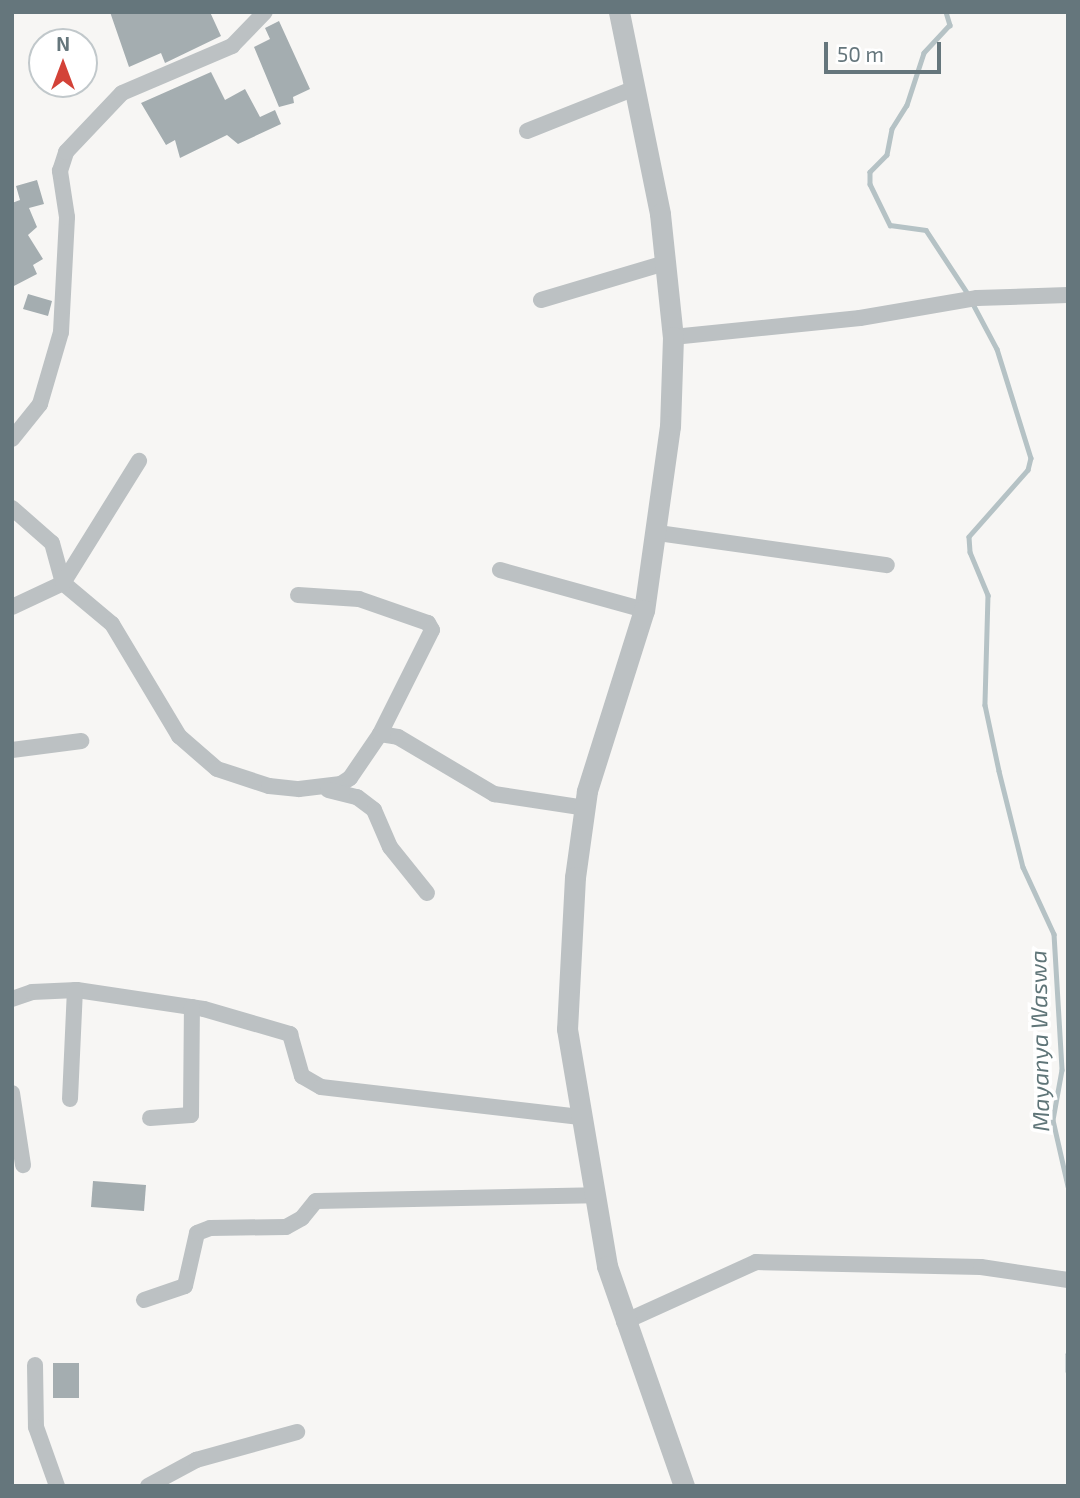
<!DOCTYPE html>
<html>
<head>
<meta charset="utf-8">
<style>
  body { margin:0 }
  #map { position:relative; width:1080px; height:1498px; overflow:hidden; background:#f7f6f4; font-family:"Exo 2",sans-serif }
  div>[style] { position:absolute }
  .stream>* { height:4.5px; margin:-2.25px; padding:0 2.25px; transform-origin:2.25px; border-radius:2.25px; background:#b5c2c5 }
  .building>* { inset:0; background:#a4adb0 }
  .minor>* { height:16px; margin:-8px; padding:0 8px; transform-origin:8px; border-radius:8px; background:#bcc1c3 }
  .tertiary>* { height:21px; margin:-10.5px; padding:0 10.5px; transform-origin:10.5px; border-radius:10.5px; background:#bcc1c3 }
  span { translate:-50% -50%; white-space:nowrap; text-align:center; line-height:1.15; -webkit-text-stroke:7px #fff; paint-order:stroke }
  .water-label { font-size:23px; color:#5f7578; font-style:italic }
  .frame { position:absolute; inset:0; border:14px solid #65767c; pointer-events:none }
  .north { position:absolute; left:28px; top:28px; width:70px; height:70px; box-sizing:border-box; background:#fff; border:2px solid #c1c8cb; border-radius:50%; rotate:0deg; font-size:19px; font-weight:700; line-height:28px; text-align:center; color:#65767c }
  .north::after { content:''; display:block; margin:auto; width:24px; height:32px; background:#d34238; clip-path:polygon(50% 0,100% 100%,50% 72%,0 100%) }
  .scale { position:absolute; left:824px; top:42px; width:117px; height:32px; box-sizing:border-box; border:4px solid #65767c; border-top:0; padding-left:9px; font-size:21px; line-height:24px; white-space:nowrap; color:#65767c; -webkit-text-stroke:5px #fff; paint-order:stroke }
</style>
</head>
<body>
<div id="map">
  <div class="stream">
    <div style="left:946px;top:12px;width:14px;rotate:73deg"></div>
    <div style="left:950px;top:25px;width:38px;rotate:133deg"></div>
    <div style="left:924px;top:53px;width:55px;rotate:108.1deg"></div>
    <div style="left:907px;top:105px;width:28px;rotate:122deg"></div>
    <div style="left:892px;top:129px;width:26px;rotate:101deg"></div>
    <div style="left:887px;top:155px;width:24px;rotate:135deg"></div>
    <div style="left:870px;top:172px;width:12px;rotate:90deg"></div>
    <div style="left:870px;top:184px;width:46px;rotate:64deg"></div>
    <div style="left:890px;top:225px;width:36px;rotate:8deg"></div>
    <div style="left:926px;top:230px;width:77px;rotate:56.7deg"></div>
    <div style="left:972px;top:302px;width:53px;rotate:62deg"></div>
    <div style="left:997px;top:349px;width:114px;rotate:72.7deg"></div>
    <div style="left:1031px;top:458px;width:12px;rotate:104deg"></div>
    <div style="left:1028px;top:470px;width:89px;rotate:131.4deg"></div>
    <div style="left:969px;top:537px;width:15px;rotate:86deg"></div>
    <div style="left:970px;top:552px;width:47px;rotate:67.3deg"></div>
    <div style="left:988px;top:595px;width:110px;rotate:91.6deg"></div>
    <div style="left:985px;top:705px;width:67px;rotate:78deg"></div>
    <div style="left:999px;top:771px;width:99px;rotate:76deg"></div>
    <div style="left:1023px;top:867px;width:74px;rotate:65.2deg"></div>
    <div style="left:1054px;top:934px;width:136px;rotate:86.6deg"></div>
    <div style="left:1062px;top:1070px;width:51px;rotate:100.2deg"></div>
    <div style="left:1053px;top:1120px;width:68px;rotate:77.2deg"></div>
    <div style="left:1068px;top:1354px;width:17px;rotate:90deg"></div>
  </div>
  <div class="building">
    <div style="clip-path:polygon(110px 12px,210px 12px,221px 36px,165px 63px,161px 53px,129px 67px)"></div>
    <div style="clip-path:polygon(279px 21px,310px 89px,293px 97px,294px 103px,279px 107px,254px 47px,270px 39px,265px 28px)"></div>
    <div style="clip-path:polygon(211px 72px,225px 100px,245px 89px,260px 117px,275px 110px,281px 124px,238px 144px,227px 135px,180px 158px,175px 140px,166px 145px,141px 103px)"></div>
    <div style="clip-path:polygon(37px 180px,44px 204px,29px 208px,37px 227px,28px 235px,43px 259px,33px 265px,37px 274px,12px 287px,12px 203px,20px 200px,16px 186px)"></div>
    <div style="clip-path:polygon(28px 294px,52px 301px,48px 316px,23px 309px)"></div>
    <div style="clip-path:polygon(93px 1181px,146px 1185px,144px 1211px,91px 1207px)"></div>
    <div style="clip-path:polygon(53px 1363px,79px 1363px,79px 1398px,53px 1398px)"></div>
  </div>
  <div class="minor">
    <div style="left:527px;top:131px;width:116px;rotate:-21.7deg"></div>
    <div style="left:541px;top:300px;width:129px;rotate:-16.6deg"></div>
    <div style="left:673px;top:337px;width:188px;rotate:-5.8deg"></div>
    <div style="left:860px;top:318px;width:119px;rotate:-9.7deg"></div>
    <div style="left:977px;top:298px;width:91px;rotate:-1.9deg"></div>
    <div style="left:12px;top:439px;width:45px;rotate:-51.3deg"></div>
    <div style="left:40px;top:404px;width:75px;rotate:-73.7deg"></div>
    <div style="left:61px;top:332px;width:115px;rotate:-87deg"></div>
    <div style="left:67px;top:217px;width:47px;rotate:-98.7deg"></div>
    <div style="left:60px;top:171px;width:20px;rotate:-72deg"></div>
    <div style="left:66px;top:152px;width:81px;rotate:-46.5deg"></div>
    <div style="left:122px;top:93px;width:120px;rotate:-23.1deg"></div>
    <div style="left:232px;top:46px;width:47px;rotate:-45.9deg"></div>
    <div style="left:12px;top:508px;width:53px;rotate:41.2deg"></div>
    <div style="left:52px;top:543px;width:41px;rotate:74.6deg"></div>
    <div style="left:63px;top:583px;width:64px;rotate:39.9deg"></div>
    <div style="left:112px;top:624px;width:131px;rotate:59.1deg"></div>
    <div style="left:179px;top:736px;width:50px;rotate:41deg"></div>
    <div style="left:217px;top:769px;width:55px;rotate:18.1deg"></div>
    <div style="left:269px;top:786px;width:30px;rotate:6deg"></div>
    <div style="left:299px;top:789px;width:42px;rotate:-6.8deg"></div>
    <div style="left:341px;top:784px;width:11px;rotate:-34deg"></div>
    <div style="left:350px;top:778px;width:53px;rotate:-55.7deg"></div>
    <div style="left:380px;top:734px;width:18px;rotate:9deg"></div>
    <div style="left:398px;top:737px;width:112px;rotate:30.7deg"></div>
    <div style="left:494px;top:794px;width:92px;rotate:8.7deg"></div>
    <div style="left:658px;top:533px;width:231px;rotate:8deg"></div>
    <div style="left:500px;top:570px;width:149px;rotate:15.5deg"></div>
    <div style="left:298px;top:595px;width:61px;rotate:3.8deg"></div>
    <div style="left:359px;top:599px;width:73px;rotate:19.2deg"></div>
    <div style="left:428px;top:623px;width:8px;rotate:60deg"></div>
    <div style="left:432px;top:630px;width:116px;rotate:116.6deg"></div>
    <div style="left:12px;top:607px;width:56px;rotate:-25.2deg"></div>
    <div style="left:63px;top:583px;width:144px;rotate:-58.1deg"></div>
    <div style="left:12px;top:750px;width:70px;rotate:-7.4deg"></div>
    <div style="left:328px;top:790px;width:30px;rotate:14deg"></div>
    <div style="left:357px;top:797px;width:21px;rotate:37deg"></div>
    <div style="left:374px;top:810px;width:40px;rotate:66.6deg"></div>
    <div style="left:390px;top:847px;width:59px;rotate:51.2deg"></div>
    <div style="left:12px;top:999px;width:21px;rotate:-19deg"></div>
    <div style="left:32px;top:992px;width:45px;rotate:-2.5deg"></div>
    <div style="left:77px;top:990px;width:128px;rotate:8.5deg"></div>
    <div style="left:204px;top:1009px;width:90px;rotate:16.2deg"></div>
    <div style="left:290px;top:1034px;width:44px;rotate:74.1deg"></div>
    <div style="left:302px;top:1076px;width:22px;rotate:30deg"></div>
    <div style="left:321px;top:1087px;width:261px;rotate:6.6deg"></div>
    <div style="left:12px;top:1093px;width:73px;rotate:81.3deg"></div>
    <div style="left:70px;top:1099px;width:109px;rotate:-87.4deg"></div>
    <div style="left:150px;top:1118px;width:41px;rotate:-4.2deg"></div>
    <div style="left:191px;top:1115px;width:108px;rotate:-89.5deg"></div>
    <div style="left:144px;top:1300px;width:43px;rotate:-18.9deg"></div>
    <div style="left:185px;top:1286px;width:54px;rotate:-77.2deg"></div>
    <div style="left:197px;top:1233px;width:14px;rotate:-21deg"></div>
    <div style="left:210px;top:1228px;width:76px;rotate:-0.8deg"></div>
    <div style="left:286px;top:1227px;width:18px;rotate:-29deg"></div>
    <div style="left:302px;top:1218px;width:22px;rotate:-51deg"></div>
    <div style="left:316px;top:1201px;width:278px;rotate:-1.2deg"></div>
    <div style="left:624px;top:1322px;width:145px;rotate:-24.4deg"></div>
    <div style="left:756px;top:1262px;width:225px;rotate:1.3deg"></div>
    <div style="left:981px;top:1267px;width:88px;rotate:8.5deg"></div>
    <div style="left:35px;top:1365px;width:62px;rotate:89.1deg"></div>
    <div style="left:36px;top:1427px;width:63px;rotate:70.4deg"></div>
    <div style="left:148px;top:1486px;width:55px;rotate:-28.4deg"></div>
    <div style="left:196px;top:1460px;width:105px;rotate:-15.5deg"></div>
  </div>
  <div class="tertiary">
    <div style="left:619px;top:12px;width:206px;rotate:78.5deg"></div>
    <div style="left:660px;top:214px;width:124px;rotate:84deg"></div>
    <div style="left:673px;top:337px;width:89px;rotate:91.9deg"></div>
    <div style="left:670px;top:426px;width:186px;rotate:98deg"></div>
    <div style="left:644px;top:610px;width:190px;rotate:107.5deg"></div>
    <div style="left:587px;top:791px;width:87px;rotate:97.9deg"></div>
    <div style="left:575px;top:877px;width:152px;rotate:93deg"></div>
    <div style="left:567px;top:1029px;width:240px;rotate:80.4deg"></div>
    <div style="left:607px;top:1266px;width:233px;rotate:70.7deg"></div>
  </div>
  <div class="water-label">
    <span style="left:1039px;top:1041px;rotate:-91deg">Mayanya Waswa</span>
  </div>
  <div class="frame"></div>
  <div class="north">N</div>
  <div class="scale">50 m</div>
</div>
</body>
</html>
